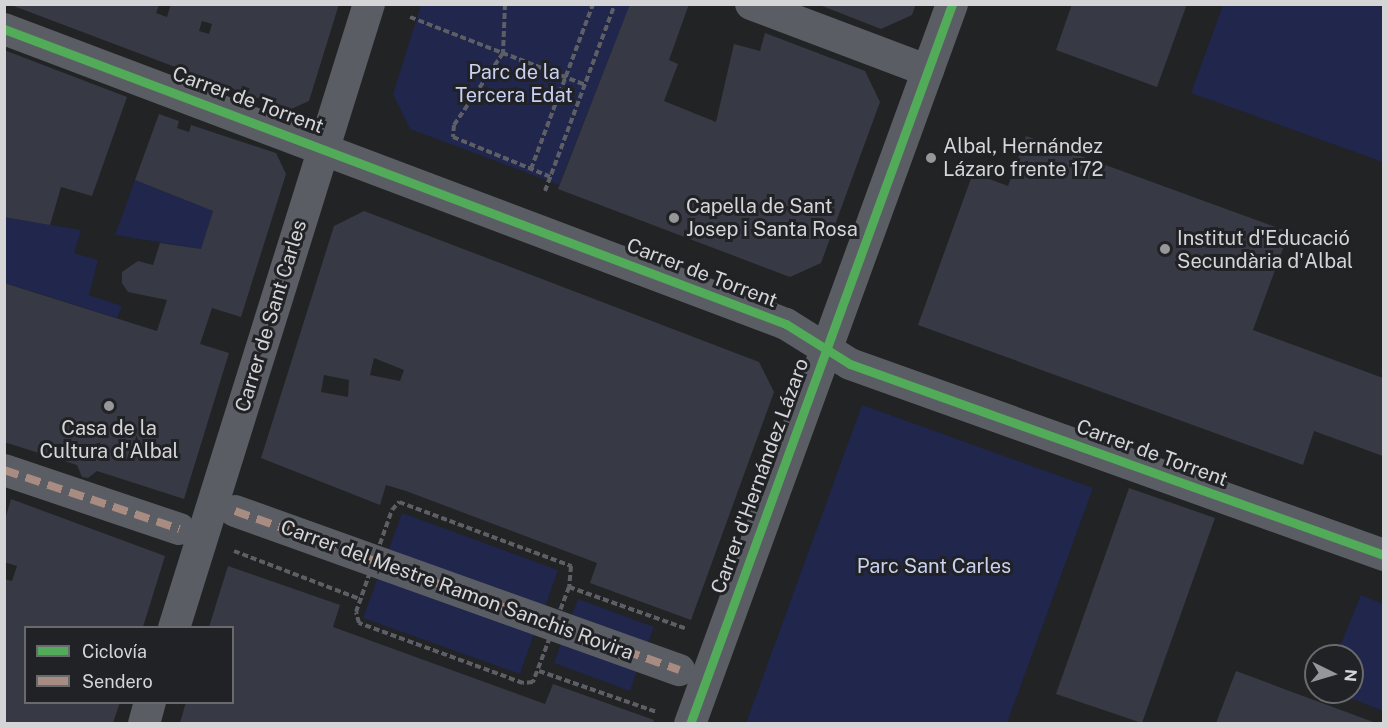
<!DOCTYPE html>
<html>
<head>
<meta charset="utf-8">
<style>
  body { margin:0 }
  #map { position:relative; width:1388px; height:728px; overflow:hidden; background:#222324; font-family:"Public Sans",sans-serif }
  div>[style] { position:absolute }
  .green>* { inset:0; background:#20264c }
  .building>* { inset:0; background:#373a44 }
  .path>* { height:4px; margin-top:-2px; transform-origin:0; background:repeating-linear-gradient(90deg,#5e5f65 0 6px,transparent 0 9px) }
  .street>* { height:32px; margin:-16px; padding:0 16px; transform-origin:16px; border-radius:16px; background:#5a5d63 }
  .quiet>* { height:8px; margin-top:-4px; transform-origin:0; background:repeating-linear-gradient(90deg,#a88b81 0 15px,transparent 0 23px) }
  .cycleway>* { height:9px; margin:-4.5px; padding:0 4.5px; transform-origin:4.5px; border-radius:4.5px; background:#51ab58 }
  .dots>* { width:16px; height:16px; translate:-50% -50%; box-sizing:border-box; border:3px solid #212225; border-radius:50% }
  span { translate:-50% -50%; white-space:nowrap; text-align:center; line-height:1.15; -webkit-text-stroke:6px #212225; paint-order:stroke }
  .park-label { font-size:20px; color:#c9d1f3 }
  .street-label { font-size:20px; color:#d5d5d8 }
  .poi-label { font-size:20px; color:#d5d5d8 }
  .left { translate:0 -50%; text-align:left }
  .frame { position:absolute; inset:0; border:6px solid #d5d5d8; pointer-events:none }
  .legend { position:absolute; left:24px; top:626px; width:210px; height:78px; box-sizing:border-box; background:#212225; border:2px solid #696a6d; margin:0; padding:8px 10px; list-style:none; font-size:18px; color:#d5d5d8 }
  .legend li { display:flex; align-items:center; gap:12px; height:30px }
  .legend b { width:30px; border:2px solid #696a6d }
  .north { position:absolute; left:1304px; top:644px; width:60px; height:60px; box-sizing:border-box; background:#212225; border:2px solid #696a6d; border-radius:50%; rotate:95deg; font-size:16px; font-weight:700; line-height:24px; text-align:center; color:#d5d5d8 }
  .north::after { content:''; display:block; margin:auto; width:21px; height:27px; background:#969799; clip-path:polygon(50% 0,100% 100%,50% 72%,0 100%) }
</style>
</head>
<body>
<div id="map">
  <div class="green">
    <div style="clip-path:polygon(421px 5px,630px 5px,559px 185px,410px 129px,393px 94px)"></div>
    <div style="clip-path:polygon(1223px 5px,1383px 5px,1383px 162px,1191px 93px)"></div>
    <div style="clip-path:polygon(135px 180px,213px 211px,201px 249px,115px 235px)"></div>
    <div style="clip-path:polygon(4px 217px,81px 230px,74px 253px,98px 260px,89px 295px,122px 306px,117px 318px,5px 283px)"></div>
    <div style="clip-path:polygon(862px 405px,1093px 488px,1007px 723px,746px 723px)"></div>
    <div style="clip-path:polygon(402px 513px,558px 570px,544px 610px,387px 554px)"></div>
    <div style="clip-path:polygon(378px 577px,534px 634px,520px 674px,363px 618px)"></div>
    <div style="clip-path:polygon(1361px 595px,1383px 604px,1383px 711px,1336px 692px,1352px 692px,1352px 656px,1336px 656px)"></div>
    <div style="clip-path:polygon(578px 599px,654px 627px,646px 647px,570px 620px)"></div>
    <div style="clip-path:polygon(561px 643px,637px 670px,630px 691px,554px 663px)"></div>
  </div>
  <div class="building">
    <div style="clip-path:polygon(evenodd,171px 4px,339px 4px,309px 101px,289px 110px,11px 5px,159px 5px,156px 13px,167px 17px,171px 4px,202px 21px,212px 24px,209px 34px,199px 31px,202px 21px)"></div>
    <div style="clip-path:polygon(630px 4px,689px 4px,669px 60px,678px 64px,664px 101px,716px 122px,734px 44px,760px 51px,765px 33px,865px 71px,880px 102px,821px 263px,790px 277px,558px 189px)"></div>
    <div style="clip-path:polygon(817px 4px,916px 4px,912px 15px,881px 29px)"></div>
    <div style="clip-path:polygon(1072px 4px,1187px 4px,1157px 87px,1056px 50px)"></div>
    <div style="clip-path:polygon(4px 50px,127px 97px,92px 196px,61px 187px,50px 225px,4px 217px)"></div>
    <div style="clip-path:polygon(159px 114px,179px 121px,177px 128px,189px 132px,191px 125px,276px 153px,286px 174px,241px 317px,212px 308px,200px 344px,229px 353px,184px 499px,97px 471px,88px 478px,82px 477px,77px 465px,4px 442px,4px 283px,157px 331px,167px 300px,128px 292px,122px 283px,122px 272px,138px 261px,153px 265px,160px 243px,201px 249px,213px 211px,135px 180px)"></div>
    <div style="clip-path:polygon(1026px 136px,1289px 232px,1253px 330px,1383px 378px,1383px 456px,1314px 431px,1303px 465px,918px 325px,973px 173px,1008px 186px)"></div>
    <div style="clip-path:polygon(evenodd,364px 211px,759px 362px,774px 392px,691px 620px,590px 583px,597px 563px,406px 491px,386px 485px,380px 505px,261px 458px,334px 226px,364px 211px,374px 358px,404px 370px,400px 381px,370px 375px,374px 358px,364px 211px,324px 375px,349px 380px,348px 397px,321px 392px,324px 375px)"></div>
    <div style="clip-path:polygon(1129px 488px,1215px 518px,1142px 723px,1056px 694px)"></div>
    <div style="clip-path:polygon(11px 499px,165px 556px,143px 627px,26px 627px,26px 702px,120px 702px,113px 723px,4px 723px,4px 579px,12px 581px,17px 566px,4px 562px,4px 523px)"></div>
    <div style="clip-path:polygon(228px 566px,340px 605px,333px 627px,545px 704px,553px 684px,654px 720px,653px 723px,180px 723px,186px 702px,232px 702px,232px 627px,209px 627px)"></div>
    <div style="clip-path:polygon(1236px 671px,1376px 723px,1216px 723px)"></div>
  </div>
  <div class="path">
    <div style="left:505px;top:4px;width:49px;rotate:92.3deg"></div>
    <div style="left:503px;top:53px;width:87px;rotate:124.2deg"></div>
    <div style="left:454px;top:125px;width:12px;rotate:95deg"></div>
    <div style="left:453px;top:137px;width:106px;rotate:22.2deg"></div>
    <div style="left:410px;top:17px;width:188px;rotate:21.2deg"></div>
    <div style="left:531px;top:169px;width:176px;rotate:-69.4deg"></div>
    <div style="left:545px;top:191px;width:200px;rotate:-69.5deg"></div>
    <div style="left:399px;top:502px;width:184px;rotate:20.4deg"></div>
    <div style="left:571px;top:566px;width:21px;rotate:95deg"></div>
    <div style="left:569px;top:587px;width:102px;rotate:110.8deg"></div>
    <div style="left:533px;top:682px;width:10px;rotate:174deg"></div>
    <div style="left:523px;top:683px;width:175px;rotate:-159.9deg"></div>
    <div style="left:359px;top:623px;width:11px;rotate:-105deg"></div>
    <div style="left:356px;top:612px;width:108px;rotate:-70.6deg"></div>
    <div style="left:392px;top:510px;width:11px;rotate:-49deg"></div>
    <div style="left:234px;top:551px;width:135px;rotate:20.9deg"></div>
    <div style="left:569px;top:587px;width:125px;rotate:19.6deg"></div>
    <div style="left:539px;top:671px;width:125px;rotate:19.2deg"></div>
  </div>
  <div class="street">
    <div style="left:751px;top:4px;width:189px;rotate:20.7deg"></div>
    <div style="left:4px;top:29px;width:836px;rotate:20.67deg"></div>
    <div style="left:786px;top:324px;width:75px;rotate:32deg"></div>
    <div style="left:850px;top:364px;width:567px;rotate:19.68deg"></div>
    <div style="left:4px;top:470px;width:185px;rotate:18.6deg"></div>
    <div style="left:235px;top:511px;width:472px;rotate:19.7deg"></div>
    <div style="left:174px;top:628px;width:654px;rotate:-72.65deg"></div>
    <div style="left:144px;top:724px;width:23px;rotate:-75deg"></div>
    <div style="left:690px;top:724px;width:766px;rotate:-70deg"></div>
  </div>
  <div class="quiet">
    <div style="left:4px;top:470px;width:185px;rotate:18.6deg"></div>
    <div style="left:235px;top:511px;width:472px;rotate:19.7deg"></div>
  </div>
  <div class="cycleway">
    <div style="left:4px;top:29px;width:836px;rotate:20.67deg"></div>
    <div style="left:786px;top:324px;width:75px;rotate:32deg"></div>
    <div style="left:850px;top:364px;width:567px;rotate:19.68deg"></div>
    <div style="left:690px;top:724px;width:766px;rotate:-70deg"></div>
  </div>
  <div class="dots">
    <div style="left:931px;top:158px;background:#969799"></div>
    <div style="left:674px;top:218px;background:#969799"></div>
    <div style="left:1165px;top:249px;background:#969799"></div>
    <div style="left:109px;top:406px;background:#969799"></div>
  </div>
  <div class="park-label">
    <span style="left:514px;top:84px">Parc de la<br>Tercera Edat</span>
    <span style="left:934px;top:566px">Parc Sant Carles</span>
  </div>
  <div class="street-label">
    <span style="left:248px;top:100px;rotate:20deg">Carrer de Torrent</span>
    <span style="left:702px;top:273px;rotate:21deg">Carrer de Torrent</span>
    <span style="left:271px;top:316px;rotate:-73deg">Carrer de Sant Carles</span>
    <span style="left:1152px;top:453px;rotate:20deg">Carrer de Torrent</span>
    <span style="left:760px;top:476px;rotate:-70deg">Carrer d'Hernández Lázaro</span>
    <span style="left:457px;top:590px;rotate:20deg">Carrer del Mestre Ramon Sanchis Rovira</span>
  </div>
  <div class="poi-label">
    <span class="left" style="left:943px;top:158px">Albal, Hernández<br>Lázaro frente 172</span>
    <span class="left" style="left:686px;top:218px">Capella de Sant<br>Josep i Santa Rosa</span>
    <span class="left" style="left:1177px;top:250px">Institut d'Educació<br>Secundària d'Albal</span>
    <span style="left:109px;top:440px">Casa de la<br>Cultura d'Albal</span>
  </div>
  <div class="frame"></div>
  <ul class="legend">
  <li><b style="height:8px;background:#51ab58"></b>Ciclovía</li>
  <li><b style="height:8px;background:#a88b81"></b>Sendero</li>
  </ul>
  <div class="north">N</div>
</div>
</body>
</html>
